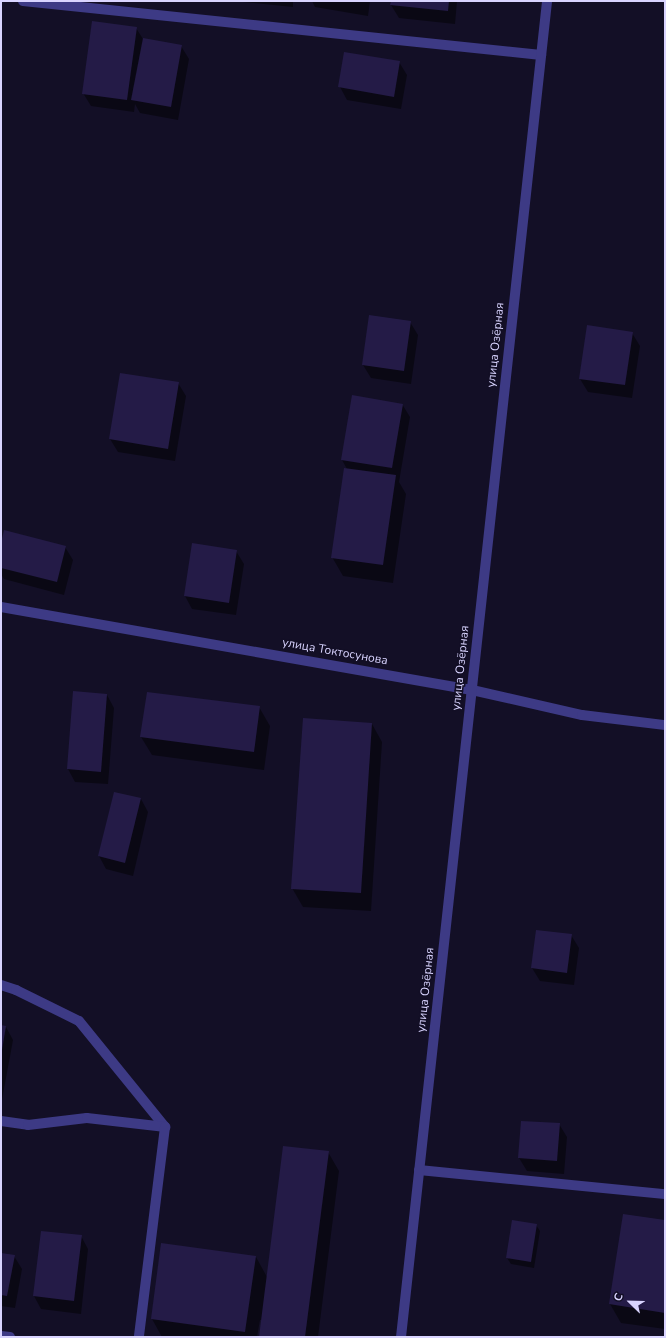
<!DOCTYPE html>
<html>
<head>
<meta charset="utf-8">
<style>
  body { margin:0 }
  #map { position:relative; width:666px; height:1338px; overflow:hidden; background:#130f26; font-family:"Nunito Sans",sans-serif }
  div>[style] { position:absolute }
  .shadow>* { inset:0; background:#0007 }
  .building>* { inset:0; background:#241b47 }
  .minor>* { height:10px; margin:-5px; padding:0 5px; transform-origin:5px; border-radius:5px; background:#3d3a85 }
  .tertiary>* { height:10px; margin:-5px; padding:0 5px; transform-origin:5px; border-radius:5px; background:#3d3a85 }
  span { translate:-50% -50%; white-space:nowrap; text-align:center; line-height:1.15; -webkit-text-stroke:3px #130f26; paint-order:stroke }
  .street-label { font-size:12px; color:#d9d4ff }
  .frame { position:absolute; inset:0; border:2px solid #d9d4ff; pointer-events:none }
  .north { position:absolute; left:610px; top:1282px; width:40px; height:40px; -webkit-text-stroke:3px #130f26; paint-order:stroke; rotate:293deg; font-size:11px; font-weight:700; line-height:16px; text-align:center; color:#d9d4ff }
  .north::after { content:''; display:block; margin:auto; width:14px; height:18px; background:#d9d4ff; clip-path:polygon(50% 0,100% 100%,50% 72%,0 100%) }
</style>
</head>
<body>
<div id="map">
  <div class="shadow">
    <div style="clip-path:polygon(233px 1px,293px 1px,293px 7px)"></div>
    <div style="clip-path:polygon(312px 1px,370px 1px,368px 16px,315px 7px)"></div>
    <div style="clip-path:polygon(392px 1px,457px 1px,455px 24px,399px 18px,391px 5px)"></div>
    <div style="clip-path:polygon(136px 28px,143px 39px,181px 46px,189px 59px,178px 120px,140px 113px,135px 104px,134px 112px,91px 106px,83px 93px)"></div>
    <div style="clip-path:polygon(399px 62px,407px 75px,401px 109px,347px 100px,340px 87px)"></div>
    <div style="clip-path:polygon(410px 322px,418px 335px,411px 384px,371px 378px,363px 365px)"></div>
    <div style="clip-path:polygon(632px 333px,640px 346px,632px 398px,588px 392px,580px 379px)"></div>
    <div style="clip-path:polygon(178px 383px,186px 396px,175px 461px,118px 452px,110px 439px)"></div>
    <div style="clip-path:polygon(402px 404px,410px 417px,399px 482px,406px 494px,393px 583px,343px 576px,332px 557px,347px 469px,342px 460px)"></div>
    <div style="clip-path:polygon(1px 547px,65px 547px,73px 560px,64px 595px,4px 579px,1px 574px)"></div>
    <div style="clip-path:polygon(236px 551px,244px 564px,236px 615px,192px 609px,185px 596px)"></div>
    <div style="clip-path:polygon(107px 695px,114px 708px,108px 784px,75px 782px,68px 769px)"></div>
    <div style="clip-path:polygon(259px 707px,270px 726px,264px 770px,152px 755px,141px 737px)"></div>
    <div style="clip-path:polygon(372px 724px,382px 742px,371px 911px,303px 907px,292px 888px)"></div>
    <div style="clip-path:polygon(115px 793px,141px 799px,148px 812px,133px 876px,106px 869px,99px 856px)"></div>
    <div style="clip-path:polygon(571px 935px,579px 948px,574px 985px,540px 981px,532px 968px)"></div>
    <div style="clip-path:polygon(1px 1026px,6px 1027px,13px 1040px,1px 1105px)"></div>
    <div style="clip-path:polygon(559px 1124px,567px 1137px,564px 1174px,527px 1171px,519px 1158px)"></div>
    <div style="clip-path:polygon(328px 1152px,339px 1171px,318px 1337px,260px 1337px,262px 1320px,260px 1320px,257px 1337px,162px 1337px,152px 1319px,256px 1257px,267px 1277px)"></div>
    <div style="clip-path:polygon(665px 1221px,665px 1329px,621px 1323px,610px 1304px)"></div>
    <div style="clip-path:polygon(536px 1225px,540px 1231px,534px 1268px,511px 1264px,507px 1258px)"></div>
    <div style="clip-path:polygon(81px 1236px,88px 1249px,81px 1314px,41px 1309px,34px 1296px)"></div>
    <div style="clip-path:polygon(1px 1254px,14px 1256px,22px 1269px,15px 1308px,1px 1306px)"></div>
  </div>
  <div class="building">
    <div style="clip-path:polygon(391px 1px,449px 1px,448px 11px,390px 5px)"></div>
    <div style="clip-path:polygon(92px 21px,137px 27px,127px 100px,82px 94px)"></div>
    <div style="clip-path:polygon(143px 38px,182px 45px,171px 107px,131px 100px)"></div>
    <div style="clip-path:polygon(344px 52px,400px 61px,394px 97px,338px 87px)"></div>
    <div style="clip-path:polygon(369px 315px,411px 321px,404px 371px,362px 365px)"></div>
    <div style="clip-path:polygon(587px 325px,633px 332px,625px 385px,579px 379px)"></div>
    <div style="clip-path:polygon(120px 373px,179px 382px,168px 449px,109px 439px)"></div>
    <div style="clip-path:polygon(352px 395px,403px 404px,392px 468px,341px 460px)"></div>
    <div style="clip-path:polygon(344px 468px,396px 475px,383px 565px,331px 558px)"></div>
    <div style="clip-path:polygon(4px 530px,66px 546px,57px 582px,1px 568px,1px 543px)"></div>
    <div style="clip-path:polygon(192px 543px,237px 550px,229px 603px,184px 596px)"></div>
    <div style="clip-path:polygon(73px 691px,107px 694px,101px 772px,67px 769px)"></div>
    <div style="clip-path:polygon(147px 692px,260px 706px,254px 752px,140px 737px)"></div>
    <div style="clip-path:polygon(303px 718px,372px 723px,361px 893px,291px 889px)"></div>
    <div style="clip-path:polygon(114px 792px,141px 798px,125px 863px,98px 856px)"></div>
    <div style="clip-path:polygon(536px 930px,572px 934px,567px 973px,531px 968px)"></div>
    <div style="clip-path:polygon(1px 1025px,6px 1026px,2px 1050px,1px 1050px)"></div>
    <div style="clip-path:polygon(521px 1121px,560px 1123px,557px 1161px,518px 1158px)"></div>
    <div style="clip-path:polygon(283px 1146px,329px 1151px,305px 1337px,259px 1337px)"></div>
    <div style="clip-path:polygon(623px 1214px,665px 1220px,665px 1313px,609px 1304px)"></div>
    <div style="clip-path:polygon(512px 1220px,537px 1224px,531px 1262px,506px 1258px)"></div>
    <div style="clip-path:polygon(41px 1231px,82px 1235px,74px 1301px,33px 1296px)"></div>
    <div style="clip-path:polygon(161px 1243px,256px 1256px,245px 1332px,151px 1319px)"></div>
    <div style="clip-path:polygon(1px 1253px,15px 1255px,7px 1296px,1px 1295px)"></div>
  </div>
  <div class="minor">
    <div style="left:23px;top:1px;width:521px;rotate:5.95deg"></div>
    <div style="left:1px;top:607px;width:478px;rotate:10deg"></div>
    <div style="left:472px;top:690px;width:113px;rotate:12.8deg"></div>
    <div style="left:582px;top:715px;width:84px;rotate:6.9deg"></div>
    <div style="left:1px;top:985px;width:16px;rotate:18deg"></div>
    <div style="left:16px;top:990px;width:70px;rotate:26.2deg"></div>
    <div style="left:79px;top:1021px;width:136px;rotate:50.9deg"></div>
    <div style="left:1px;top:1121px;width:27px;rotate:8deg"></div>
    <div style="left:28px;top:1125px;width:59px;rotate:-6.8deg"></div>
    <div style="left:87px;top:1118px;width:79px;rotate:6.6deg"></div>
    <div style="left:165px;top:1127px;width:212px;rotate:97.1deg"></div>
    <div style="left:419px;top:1170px;width:247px;rotate:5.6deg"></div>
    <div style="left:1px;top:1336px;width:9px;rotate:6deg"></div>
  </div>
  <div class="tertiary">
    <div style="left:401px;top:1337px;width:1344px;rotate:-83.76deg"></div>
  </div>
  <div class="street-label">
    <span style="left:496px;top:345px;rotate:-84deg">улица Озёрная</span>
    <span style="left:335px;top:652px;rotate:10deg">улица Токтосунова</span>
    <span style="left:461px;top:668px;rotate:-84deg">улица Озёрная</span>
    <span style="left:426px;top:990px;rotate:-84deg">улица Озёрная</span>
  </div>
  <div class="frame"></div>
  <div class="north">С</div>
</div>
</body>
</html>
